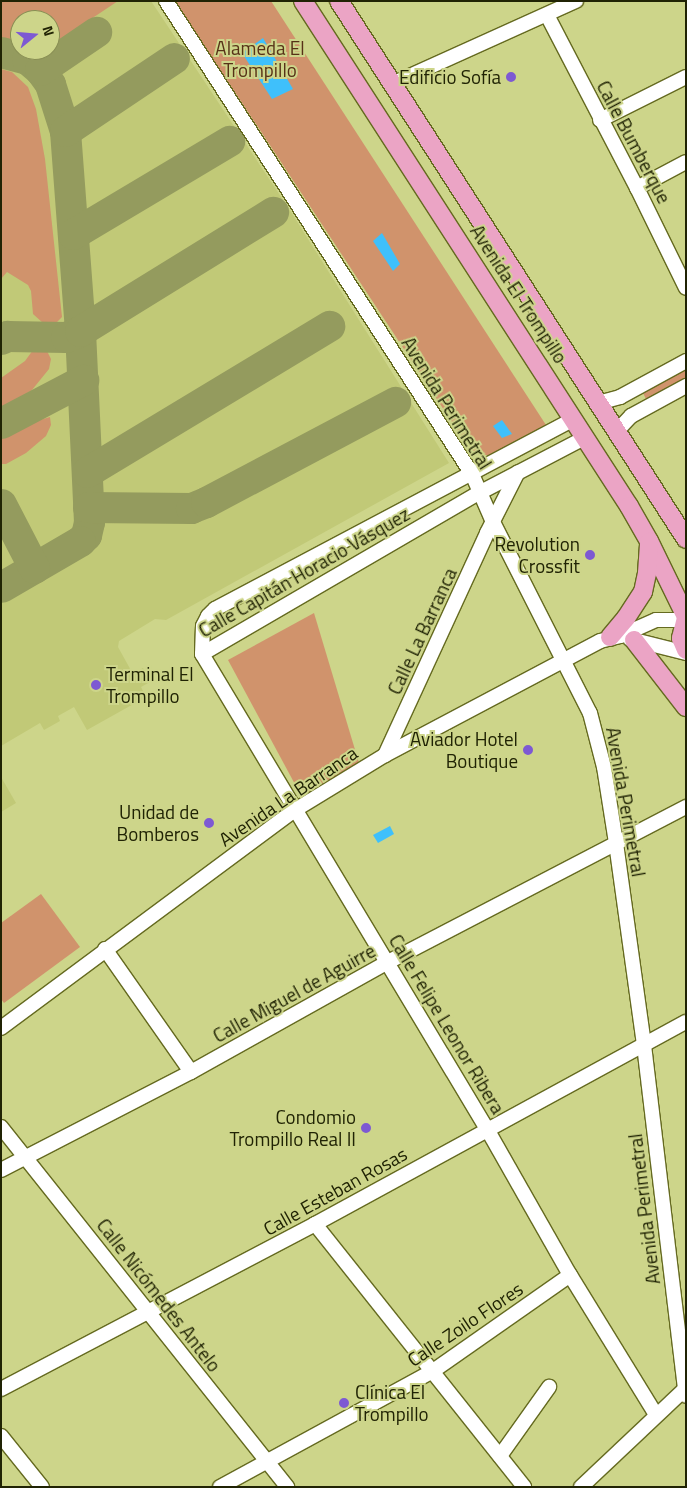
<!DOCTYPE html>
<html>
<head>
<meta charset="utf-8">
<style>
  body { margin:0 }
  #map { position:relative; width:687px; height:1488px; overflow:hidden; background:#cdd58a; font-family:"Titillium Web",sans-serif }
  div>[style] { position:absolute }
  .built>* { inset:0; background:#c1c977 }
  .green>* { inset:0; background:#d0936c }
  .water>* { inset:0; background:#3fc0fb }
  .taxiway>* { height:31px; margin:-15.5px; padding:0 15.5px; transform-origin:15.5px; border-radius:15.5px; background:#949b5e }
  .roads { filter:drop-shadow(1px 0 #656a20) drop-shadow(-1px 0 #656a20) drop-shadow(0 1px #656a20) drop-shadow(0 -1px #656a20) }
  .minor>* { height:14px; margin:-7px; padding:0 7px; transform-origin:7px; border-radius:7px; background:#fff }
  .major>* { height:18px; margin:-9px; padding:0 9px; transform-origin:9px; border-radius:9px; background:#eba4c5 }
  .dots>* { width:14px; height:14px; translate:-50% -50%; box-sizing:border-box; border:2px solid #cdd58a; border-radius:50% }
  span { translate:-50% -50%; white-space:nowrap; text-align:center; line-height:1.15; -webkit-text-stroke:4px #cdd58a; paint-order:stroke }
  .park-label { font-size:19px; color:#573117 }
  .poi-label { font-size:19px; color:#202304 }
  .right { translate:-100% -50%; text-align:right }
  .left { translate:0 -50%; text-align:left }
  .street-label { font-size:19px; color:#202304 }
  .frame { position:absolute; inset:0; border:2px solid #202304; pointer-events:none }
  .north { position:absolute; left:10px; top:10px; width:50px; height:50px; box-sizing:border-box; background:#cdd58a; border:1px solid #888e54; border-radius:50%; rotate:73deg; font-size:14px; font-weight:700; line-height:20px; text-align:center; color:#202304 }
  .north::after { content:''; display:block; margin:auto; width:18px; height:22px; background:#7d59d3; clip-path:polygon(50% 0,100% 100%,50% 72%,0 100%) }
</style>
</head>
<body>
<div id="map">
  <div class="built">
    <div style="clip-path:polygon(evenodd,1px 1px,151px 1px,291px 212px,449px 463px,166px 620px,155px 619px,119px 641px,118px 647px,133px 674px,143px 668px,150px 682px,141px 687px,146px 697px,87px 730px,74px 707px,58px 716px,60px 721px,44px 730px,40px 723px,1px 746px,1px 1px,20px 20px,50px 20px,50px 50px,20px 50px,20px 20px)"></div>
    <div style="clip-path:polygon(1px 777px,16px 803px,1px 812px)"></div>
  </div>
  <div class="green">
    <div style="clip-path:polygon(1px 1px,118px 1px,52px 45px,50px 49px,50px 20px,20px 20px,20px 42px,1px 39px)"></div>
    <div style="clip-path:polygon(175px 1px,271px 1px,546px 425px,491px 455px,479px 455px,469px 448px)"></div>
    <div style="clip-path:polygon(1px 69px,12px 72px,28px 87px,36px 109px,45px 159px,62px 317px,57px 322px,49px 324px,43px 323px,33px 314px,31px 291px,28px 285px,7px 272px,1px 279px)"></div>
    <div style="clip-path:polygon(41px 349px,47px 351px,51px 359px,49px 369px,32px 390px,1px 409px,1px 378px,25px 361px,33px 350px)"></div>
    <div style="clip-path:polygon(686px 365px,686px 383px,648px 403px,641px 389px)"></div>
    <div style="clip-path:polygon(50px 417px,51px 425px,46px 436px,26px 453px,6px 464px,1px 464px,1px 434px,27px 421px,33px 422px)"></div>
    <div style="clip-path:polygon(314px 613px,359px 763px,309px 792px,297px 788px,228px 660px)"></div>
    <div style="clip-path:polygon(41px 894px,80px 947px,4px 1003px,1px 999px,1px 923px)"></div>
  </div>
  <div class="water">
    <div style="clip-path:polygon(263px 38px,293px 89px,272px 99px,242px 53px)"></div>
    <div style="clip-path:polygon(382px 233px,400px 264px,393px 271px,373px 241px)"></div>
    <div style="clip-path:polygon(502px 420px,512px 434px,502px 438px,493px 426px)"></div>
    <div style="clip-path:polygon(390px 826px,394px 834px,378px 843px,373px 835px)"></div>
  </div>
  <div class="taxiway">
    <div style="left:1px;top:52px;width:27px;rotate:15deg"></div>
    <div style="left:27px;top:59px;width:17px;rotate:40deg"></div>
    <div style="left:40px;top:70px;width:17px;rotate:54deg"></div>
    <div style="left:50px;top:84px;width:49px;rotate:72.3deg"></div>
    <div style="left:65px;top:131px;width:201px;rotate:85.7deg"></div>
    <div style="left:80px;top:331px;width:191px;rotate:87.3deg"></div>
    <div style="left:89px;top:522px;width:13px;rotate:103deg"></div>
    <div style="left:86px;top:535px;width:8px;rotate:135deg"></div>
    <div style="left:80px;top:541px;width:91px;rotate:149.8deg"></div>
    <div style="left:40px;top:70px;width:68px;rotate:-34.2deg"></div>
    <div style="left:65px;top:131px;width:131px;rotate:-33.8deg"></div>
    <div style="left:73px;top:234px;width:182px;rotate:-30.8deg"></div>
    <div style="left:1px;top:339px;width:7px;rotate:-27deg"></div>
    <div style="left:7px;top:336px;width:59px;rotate:1deg"></div>
    <div style="left:66px;top:337px;width:15px;rotate:-23deg"></div>
    <div style="left:80px;top:331px;width:227px;rotate:-31.7deg"></div>
    <div style="left:1px;top:423px;width:93px;rotate:-27.7deg"></div>
    <div style="left:87px;top:472px;width:283px;rotate:-31.1deg"></div>
    <div style="left:1px;top:504px;width:72px;rotate:62.7deg"></div>
    <div style="left:88px;top:507px;width:103px;rotate:0.6deg"></div>
    <div style="left:191px;top:508px;width:16px;rotate:-22deg"></div>
    <div style="left:206px;top:502px;width:214px;rotate:-27.9deg"></div>
  </div>
  <div class="roads">
    <div class="minor">
      <div style="left:166px;top:1px;width:563px;rotate:57.1deg"></div>
      <div style="left:472px;top:474px;width:52px;rotate:66.4deg"></div>
      <div style="left:493px;top:522px;width:214px;rotate:63.1deg"></div>
      <div style="left:590px;top:713px;width:56px;rotate:75.5deg"></div>
      <div style="left:604px;top:767px;width:77px;rotate:81deg"></div>
      <div style="left:616px;top:843px;width:204px;rotate:82.1deg"></div>
      <div style="left:644px;top:1045px;width:353px;rotate:83.2deg"></div>
      <div style="left:547px;top:15px;width:195px;rotate:62.5deg"></div>
      <div style="left:637px;top:188px;width:111px;rotate:63.9deg"></div>
      <div style="left:392px;top:84px;width:202px;rotate:-24.3deg"></div>
      <div style="left:600px;top:120px;width:96px;rotate:-26.6deg"></div>
      <div style="left:637px;top:188px;width:55px;rotate:-28deg"></div>
      <div style="left:598px;top:403px;width:23px;rotate:-15deg"></div>
      <div style="left:620px;top:397px;width:75px;rotate:-28.6deg"></div>
      <div style="left:616px;top:432px;width:22px;rotate:-47deg"></div>
      <div style="left:631px;top:416px;width:63px;rotate:-28.6deg"></div>
      <div style="left:630px;top:639px;width:58px;rotate:14deg"></div>
      <div style="left:202px;top:654px;width:554px;rotate:59.04deg"></div>
      <div style="left:487px;top:1129px;width:168px;rotate:60.4deg"></div>
      <div style="left:570px;top:1275px;width:164px;rotate:58.4deg"></div>
      <div style="left:202px;top:654px;width:28px;rotate:-88deg"></div>
      <div style="left:203px;top:626px;width:11px;rotate:-63deg"></div>
      <div style="left:208px;top:616px;width:10px;rotate:-45deg"></div>
      <div style="left:215px;top:609px;width:406px;rotate:-27.9deg"></div>
      <div style="left:202px;top:654px;width:320px;rotate:-30.2deg"></div>
      <div style="left:479px;top:493px;width:119px;rotate:-27.6deg"></div>
      <div style="left:385px;top:755px;width:244px;rotate:-65.3deg"></div>
      <div style="left:487px;top:533px;width:68px;rotate:-63.1deg"></div>
      <div style="left:105px;top:949px;width:150px;rotate:55deg"></div>
      <div style="left:1px;top:1028px;width:366px;rotate:-36.6deg"></div>
      <div style="left:295px;top:810px;width:105px;rotate:-31.4deg"></div>
      <div style="left:385px;top:755px;width:243px;rotate:-27.9deg"></div>
      <div style="left:600px;top:641px;width:21px;rotate:-14deg"></div>
      <div style="left:620px;top:636px;width:39px;rotate:-24deg"></div>
      <div style="left:656px;top:620px;width:28px"></div>
      <div style="left:1px;top:1127px;width:460px;rotate:51.5deg"></div>
      <div style="left:1px;top:1170px;width:214px;rotate:-27.3deg"></div>
      <div style="left:191px;top:1072px;width:226px;rotate:-29.2deg"></div>
      <div style="left:388px;top:962px;width:336px;rotate:-27.5deg"></div>
      <div style="left:315px;top:1224px;width:336px;rotate:51.5deg"></div>
      <div style="left:1px;top:1389px;width:355px;rotate:-27.7deg"></div>
      <div style="left:315px;top:1224px;width:422px;rotate:-28.6deg"></div>
      <div style="left:1px;top:1436px;width:65px;rotate:51.2deg"></div>
      <div style="left:500px;top:1456px;width:85px;rotate:-54.6deg"></div>
      <div style="left:220px;top:1487px;width:243px;rotate:-28.6deg"></div>
      <div style="left:433px;top:1371px;width:167px;rotate:-35deg"></div>
      <div style="left:581px;top:1487px;width:144px;rotate:-43.3deg"></div>
    </div>
    <div class="major">
      <div style="left:303px;top:1px;width:601px;rotate:57.16deg"></div>
      <div style="left:629px;top:506px;width:40px;rotate:60.3deg"></div>
      <div style="left:649px;top:541px;width:85px;rotate:64deg"></div>
      <div style="left:339px;top:1px;width:640px;rotate:57.18deg"></div>
      <div style="left:686px;top:618px;width:21px;rotate:104deg"></div>
      <div style="left:681px;top:638px;width:13px;rotate:67deg"></div>
      <div style="left:610px;top:637px;width:25px;rotate:-50deg"></div>
      <div style="left:626px;top:618px;width:31px;rotate:-57deg"></div>
      <div style="left:643px;top:592px;width:19px;rotate:-78deg"></div>
      <div style="left:647px;top:573px;width:31px;rotate:-86deg"></div>
      <div style="left:634px;top:640px;width:85px;rotate:52.2deg"></div>
    </div>
  </div>
  <div class="dots">
    <div style="left:511px;top:77px;background:#7d59d3"></div>
    <div style="left:590px;top:555px;background:#7d59d3"></div>
    <div style="left:96px;top:685px;background:#7d59d3"></div>
    <div style="left:528px;top:750px;background:#7d59d3"></div>
    <div style="left:209px;top:823px;background:#7d59d3"></div>
    <div style="left:366px;top:1128px;background:#7d59d3"></div>
    <div style="left:344px;top:1403px;background:#7d59d3"></div>
  </div>
  <div class="park-label">
    <span style="left:260px;top:59px">Alameda El<br>Trompillo</span>
  </div>
  <div class="poi-label">
    <span class="right" style="left:501px;top:77px">Edificio Sofía</span>
    <span class="right" style="left:580px;top:555px">Revolution<br>Crossfit</span>
    <span class="left" style="left:106px;top:685px">Terminal El<br>Trompillo</span>
    <span class="right" style="left:518px;top:750px">Aviador Hotel<br>Boutique</span>
    <span class="right" style="left:199px;top:823px">Unidad de<br>Bomberos</span>
    <span class="right" style="left:356px;top:1128px">Condomio<br>Trompillo Real II</span>
    <span class="left" style="left:355px;top:1403px">Clínica El<br>Trompillo</span>
  </div>
  <div class="street-label">
    <span style="left:634px;top:142px;rotate:62deg">Calle Bumberque</span>
    <span style="left:519px;top:294px;rotate:57deg">Avenida El Trompillo</span>
    <span style="left:447px;top:403px;rotate:58deg">Avenida Perimetral</span>
    <span style="left:304px;top:572px;rotate:-30deg">Calle Capitán Horacio Vásquez</span>
    <span style="left:422px;top:631px;rotate:-65deg">Calle La Barranca</span>
    <span style="left:288px;top:796px;rotate:-34deg">Avenida La Barranca</span>
    <span style="left:626px;top:802px;rotate:80deg">Avenida Perimetral</span>
    <span style="left:294px;top:993px;rotate:-29deg">Calle Miguel de Aguirre</span>
    <span style="left:447px;top:1024px;rotate:59deg">Calle Felipe Leonor Ribera</span>
    <span style="left:335px;top:1191px;rotate:-29deg">Calle Esteban Rosas</span>
    <span style="left:644px;top:1209px;rotate:-97deg">Avenida Perimetral</span>
    <span style="left:159px;top:1295px;rotate:52deg">Calle Nicómedes Antelo</span>
    <span style="left:465px;top:1324px;rotate:-34deg">Calle Zoilo Flores</span>
  </div>
  <div class="frame"></div>
  <div class="north">N</div>
</div>
</body>
</html>
